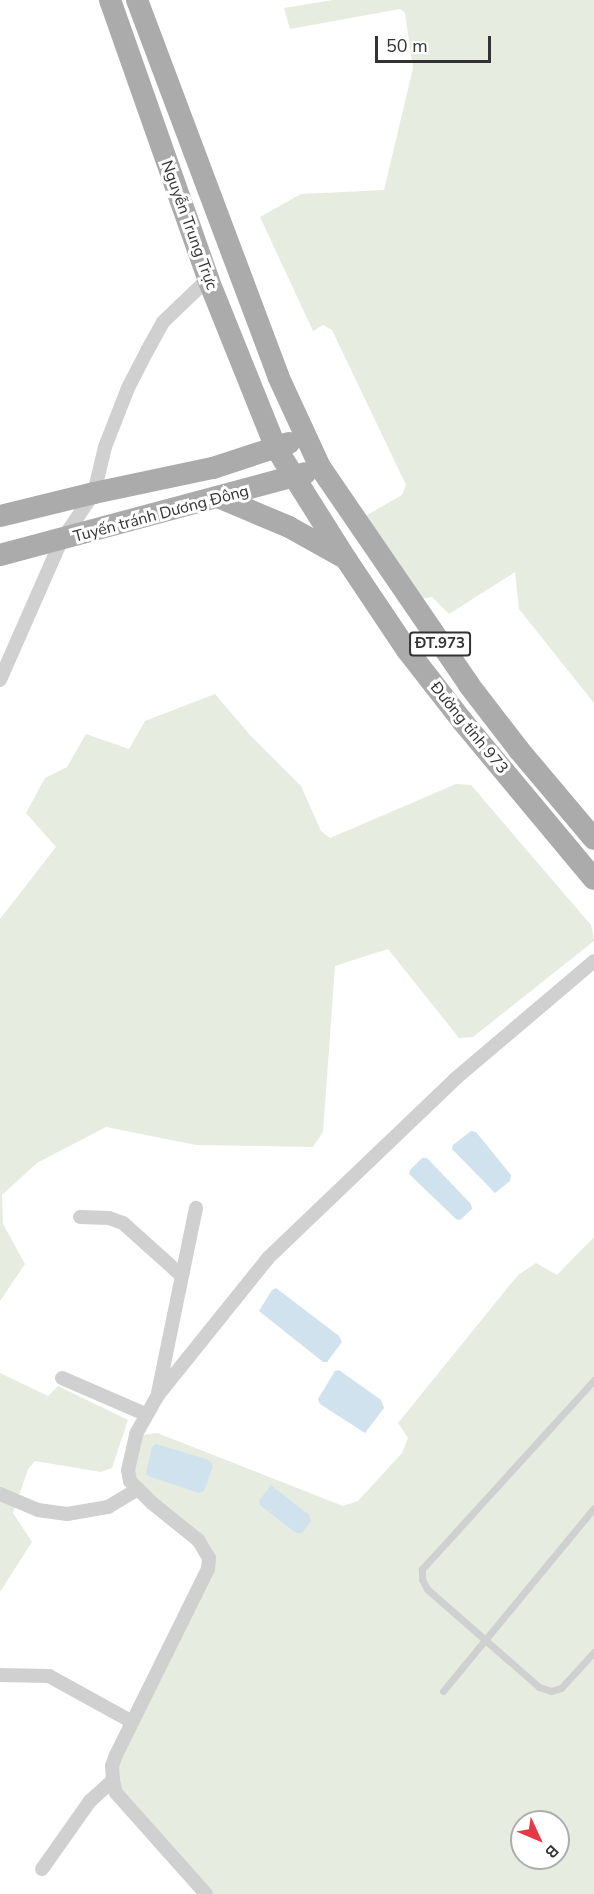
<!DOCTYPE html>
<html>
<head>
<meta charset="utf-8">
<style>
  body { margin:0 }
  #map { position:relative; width:594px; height:1894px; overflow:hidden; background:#fff; font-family:"Nunito Sans",sans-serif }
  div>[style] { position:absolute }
  .green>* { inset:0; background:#e6ecdf }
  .water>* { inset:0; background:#cfe2ee }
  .lane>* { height:7px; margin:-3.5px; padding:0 3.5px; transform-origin:3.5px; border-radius:3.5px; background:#d0d0d0 }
  .street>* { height:14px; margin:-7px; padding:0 7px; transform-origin:7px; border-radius:7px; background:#d0d0d0 }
  .primary>* { height:22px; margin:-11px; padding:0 11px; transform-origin:11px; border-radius:11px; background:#ababab }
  span { translate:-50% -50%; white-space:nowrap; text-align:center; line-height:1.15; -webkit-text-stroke:6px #fff; paint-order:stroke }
  .shield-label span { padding:2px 4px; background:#fff; border:2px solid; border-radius:4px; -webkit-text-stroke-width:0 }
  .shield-label { font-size:15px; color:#333; font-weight:700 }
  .street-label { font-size:16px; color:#333 }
  .north { position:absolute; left:510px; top:1810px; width:60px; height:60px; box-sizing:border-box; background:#fff; border:2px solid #adadad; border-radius:50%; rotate:134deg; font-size:16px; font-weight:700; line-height:24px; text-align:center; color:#333 }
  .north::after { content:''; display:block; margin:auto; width:21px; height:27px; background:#e63946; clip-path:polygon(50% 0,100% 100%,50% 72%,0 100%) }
  .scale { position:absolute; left:375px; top:36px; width:116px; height:27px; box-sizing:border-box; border:3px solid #333; border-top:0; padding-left:8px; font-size:18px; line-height:21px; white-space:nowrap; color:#333; -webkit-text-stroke:4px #fff; paint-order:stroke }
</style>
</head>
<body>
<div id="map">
  <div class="green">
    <div style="clip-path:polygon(333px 0,594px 0,594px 703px,519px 609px,515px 572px,449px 614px,432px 597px,421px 599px,364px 522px,367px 515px,402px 495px,406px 485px,332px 330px,323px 325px,313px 331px,260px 217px,301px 194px,384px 190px,413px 68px,405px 13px,400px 9px,290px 29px,284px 8px)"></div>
    <div style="clip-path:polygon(215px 694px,250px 735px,301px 786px,321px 831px,330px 838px,456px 784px,471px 785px,591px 925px,594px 941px,473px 1037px,459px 1038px,388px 949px,335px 966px,323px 1132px,313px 1147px,196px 1145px,106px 1127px,37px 1163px,2px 1195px,3px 1224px,25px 1264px,0 1301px,0 919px,56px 847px,26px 813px,45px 778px,67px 767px,86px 734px,129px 749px,145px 721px)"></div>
    <div style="clip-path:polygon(evenodd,594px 1237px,594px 1894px,212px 1894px,125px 1797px,117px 1774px,120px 1759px,214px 1567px,213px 1551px,201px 1534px,136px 1481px,134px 1466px,142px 1435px,157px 1433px,343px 1506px,358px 1501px,402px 1453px,408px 1438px,398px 1423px,518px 1275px,536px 1263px,557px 1275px,594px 1237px,522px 1822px,558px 1822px,558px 1858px,522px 1858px,522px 1822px)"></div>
    <div style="clip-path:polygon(0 1373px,48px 1396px,58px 1386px,128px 1420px,112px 1468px,101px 1472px,35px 1461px,28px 1469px,13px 1513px,32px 1542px,0 1592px)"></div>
  </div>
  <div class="water">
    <div style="clip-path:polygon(471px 1131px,476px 1132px,511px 1175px,510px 1181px,495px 1193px,452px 1149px,453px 1145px)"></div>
    <div style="clip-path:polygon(422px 1158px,427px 1158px,471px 1204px,472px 1209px,460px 1220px,456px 1219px,409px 1174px,410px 1170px)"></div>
    <div style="clip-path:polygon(276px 1288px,339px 1336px,342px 1342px,327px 1362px,323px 1362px,259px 1311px,272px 1290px)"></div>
    <div style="clip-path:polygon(339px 1370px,381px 1400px,384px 1408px,365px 1433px,320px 1404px,318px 1399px,335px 1371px)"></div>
    <div style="clip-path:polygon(156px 1444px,209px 1460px,213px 1466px,204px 1491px,199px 1493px,148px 1476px,146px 1474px,152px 1447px)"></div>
    <div style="clip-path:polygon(271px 1485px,309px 1515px,311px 1521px,302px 1533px,296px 1533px,260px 1505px,259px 1501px)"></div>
  </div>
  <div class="lane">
    <div style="left:594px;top:1380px;width:256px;rotate:132.3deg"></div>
    <div style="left:422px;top:1569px;width:10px;rotate:90deg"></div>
    <div style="left:422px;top:1579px;width:11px;rotate:63deg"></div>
    <div style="left:427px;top:1589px;width:149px;rotate:41.2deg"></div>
    <div style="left:539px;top:1687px;width:13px;rotate:18deg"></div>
    <div style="left:551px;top:1691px;width:10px;rotate:-17deg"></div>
    <div style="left:561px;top:1688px;width:49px;rotate:-47.5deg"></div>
    <div style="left:443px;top:1691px;width:237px;rotate:-50.5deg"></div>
  </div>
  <div class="street">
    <div style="left:0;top:680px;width:152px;rotate:-66.3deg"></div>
    <div style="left:61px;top:541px;width:58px;rotate:-55.5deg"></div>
    <div style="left:94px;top:493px;width:47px;rotate:-76.6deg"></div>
    <div style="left:105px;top:447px;width:63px;rotate:-68.7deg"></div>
    <div style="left:128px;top:388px;width:42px;rotate:-62.8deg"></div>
    <div style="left:147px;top:351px;width:33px;rotate:-61deg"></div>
    <div style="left:163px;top:322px;width:62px;rotate:-43.7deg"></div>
    <div style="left:80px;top:1217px;width:29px;rotate:2deg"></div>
    <div style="left:109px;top:1218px;width:15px;rotate:20deg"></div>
    <div style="left:123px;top:1223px;width:79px;rotate:41.9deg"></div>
    <div style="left:62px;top:1378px;width:90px;rotate:23.4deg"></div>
    <div style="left:158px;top:1393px;width:189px;rotate:-78.4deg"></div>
    <div style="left:0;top:1494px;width:41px;rotate:22.8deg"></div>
    <div style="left:38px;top:1510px;width:29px;rotate:8deg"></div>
    <div style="left:67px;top:1514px;width:42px;rotate:-9.7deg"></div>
    <div style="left:108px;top:1507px;width:35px;rotate:-31deg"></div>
    <div style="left:0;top:1675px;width:49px;rotate:1.2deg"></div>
    <div style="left:49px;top:1676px;width:94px;rotate:28.8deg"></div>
    <div style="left:42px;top:1869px;width:83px;rotate:-54.8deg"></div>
    <div style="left:90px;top:1801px;width:31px;rotate:-42deg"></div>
    <div style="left:206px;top:1894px;width:135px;rotate:-131.7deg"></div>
    <div style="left:116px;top:1793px;width:13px;rotate:-103deg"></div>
    <div style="left:113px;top:1780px;width:14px;rotate:-94deg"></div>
    <div style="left:112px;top:1766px;width:12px;rotate:-70deg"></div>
    <div style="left:116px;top:1755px;width:208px;rotate:-63.7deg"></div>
    <div style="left:208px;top:1569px;width:11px;rotate:-85deg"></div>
    <div style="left:209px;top:1558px;width:21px;rotate:-121deg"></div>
    <div style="left:198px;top:1540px;width:59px;rotate:-141.2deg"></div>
    <div style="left:152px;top:1503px;width:31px;rotate:-135deg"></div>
    <div style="left:130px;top:1481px;width:11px;rotate:-100deg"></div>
    <div style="left:128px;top:1470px;width:37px;rotate:-77deg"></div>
    <div style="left:136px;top:1434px;width:45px;rotate:-60.6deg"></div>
    <div style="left:158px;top:1395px;width:176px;rotate:-51.2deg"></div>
    <div style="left:268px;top:1258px;width:259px;rotate:-43.7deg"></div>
    <div style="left:455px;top:1079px;width:182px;rotate:-40.3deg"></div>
  </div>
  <div class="primary">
    <div style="left:110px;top:0;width:296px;rotate:70.6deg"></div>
    <div style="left:208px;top:279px;width:182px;rotate:68.1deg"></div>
    <div style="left:276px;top:448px;width:131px;rotate:57.8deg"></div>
    <div style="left:346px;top:559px;width:110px;rotate:56.2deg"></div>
    <div style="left:407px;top:650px;width:91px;rotate:52.1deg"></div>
    <div style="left:463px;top:722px;width:204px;rotate:50.2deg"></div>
    <div style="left:137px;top:0;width:402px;rotate:69.4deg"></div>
    <div style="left:278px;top:376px;width:100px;rotate:65.2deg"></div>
    <div style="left:320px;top:467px;width:264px;rotate:55.6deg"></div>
    <div style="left:469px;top:685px;width:82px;rotate:52.4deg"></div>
    <div style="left:519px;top:750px;width:116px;rotate:49.9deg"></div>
    <div style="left:218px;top:497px;width:77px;rotate:22.9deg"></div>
    <div style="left:289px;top:527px;width:60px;rotate:29.1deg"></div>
    <div style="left:0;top:516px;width:97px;rotate:-13.7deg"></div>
    <div style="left:94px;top:493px;width:122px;rotate:-11.9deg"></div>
    <div style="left:213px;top:468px;width:80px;rotate:-18.2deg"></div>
    <div style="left:0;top:555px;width:316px;rotate:-15deg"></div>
  </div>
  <div class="shield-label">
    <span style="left:440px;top:644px">ĐT.973</span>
  </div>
  <div class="street-label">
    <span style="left:189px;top:225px;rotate:70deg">Nguyễn Trung Trực</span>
    <span style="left:161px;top:514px;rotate:-15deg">Tuyến tránh Dương Đông</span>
    <span style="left:469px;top:728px;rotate:51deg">Đường tỉnh 973</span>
  </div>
  <div class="north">B</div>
  <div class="scale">50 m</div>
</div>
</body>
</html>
